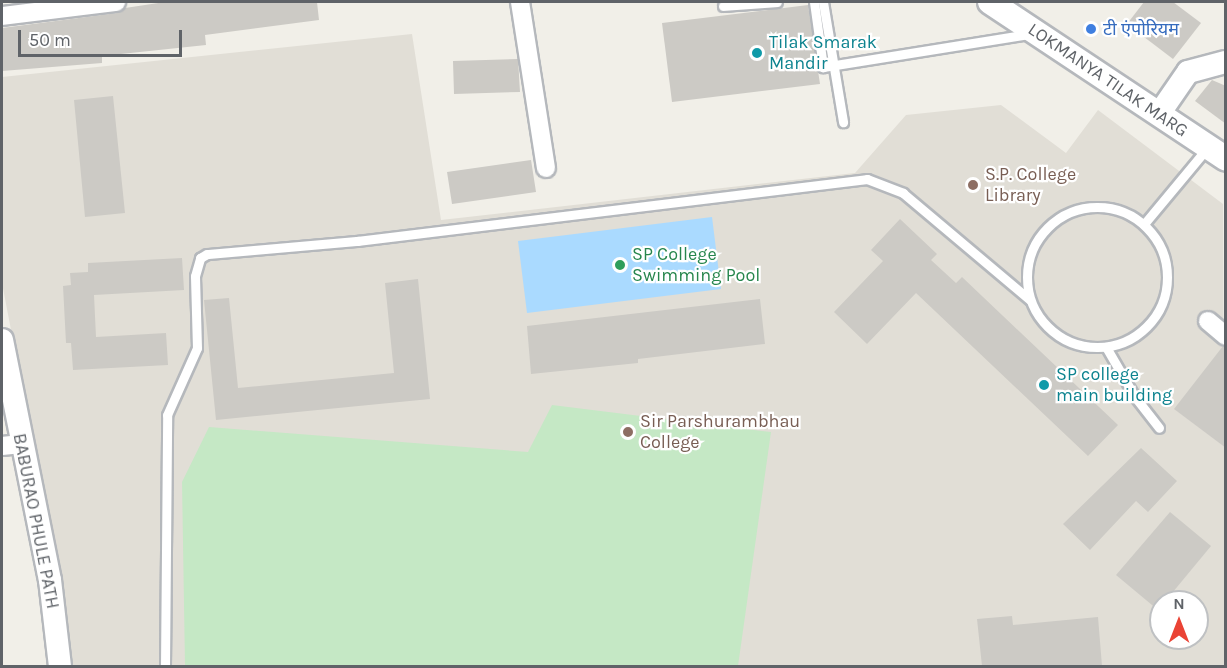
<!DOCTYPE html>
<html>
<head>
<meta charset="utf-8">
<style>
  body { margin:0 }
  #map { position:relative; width:1227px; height:668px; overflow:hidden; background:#f1efe8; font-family:Karla,"Noto Sans Devanagari",sans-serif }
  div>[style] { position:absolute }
  .education>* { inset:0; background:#e1ded6 }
  .green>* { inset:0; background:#c5e8c5 }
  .water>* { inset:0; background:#aadaff }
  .building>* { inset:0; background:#cccac5 }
  .roads { filter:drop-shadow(2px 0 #b5b8bc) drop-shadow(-2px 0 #b5b8bc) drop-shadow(0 2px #b5b8bc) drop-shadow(0 -2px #b5b8bc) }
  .service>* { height:9px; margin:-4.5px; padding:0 4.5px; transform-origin:4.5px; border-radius:4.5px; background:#fff }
  .service>.ring { margin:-4.5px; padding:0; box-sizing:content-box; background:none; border:9px solid #fff; border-radius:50% }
  .minor>* { height:18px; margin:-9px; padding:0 9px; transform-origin:9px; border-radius:9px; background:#fff }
  .tertiary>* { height:22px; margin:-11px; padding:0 11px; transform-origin:11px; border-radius:11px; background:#fff }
  .secondary>* { height:24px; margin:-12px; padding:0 12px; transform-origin:12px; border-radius:12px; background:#fff }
  .dots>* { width:16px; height:16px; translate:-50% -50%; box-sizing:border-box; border:3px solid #fff; border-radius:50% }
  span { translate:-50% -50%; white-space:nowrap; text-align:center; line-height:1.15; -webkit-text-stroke:4.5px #fff; paint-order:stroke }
  .shop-label { font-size:18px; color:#366cbe }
  .left { translate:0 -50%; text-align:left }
  .culture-label { font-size:18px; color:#0d838f }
  .street-label { font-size:18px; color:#5f6368 }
  .education-label { font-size:18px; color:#785e54 }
  .leisure-label { font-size:18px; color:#27864d }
  .frame { position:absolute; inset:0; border:3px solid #5f6368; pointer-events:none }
  .north { position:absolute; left:1149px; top:590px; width:60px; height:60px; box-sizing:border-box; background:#fff; border:2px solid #bfc1c3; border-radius:50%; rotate:0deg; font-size:16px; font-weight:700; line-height:24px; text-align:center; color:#5f6368 }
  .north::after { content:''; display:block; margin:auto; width:21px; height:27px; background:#ea4335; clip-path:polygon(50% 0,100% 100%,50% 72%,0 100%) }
  .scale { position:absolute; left:18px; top:30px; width:164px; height:27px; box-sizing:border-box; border:3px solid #5f6368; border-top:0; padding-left:8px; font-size:18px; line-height:21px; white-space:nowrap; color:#5f6368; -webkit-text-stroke:4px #fff; paint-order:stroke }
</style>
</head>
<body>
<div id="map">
  <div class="education">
    <div style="clip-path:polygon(evenodd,412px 34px,441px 220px,855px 173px,906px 115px,1001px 105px,1066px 153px,1098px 110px,1223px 204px,1225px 666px,70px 666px,59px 580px,2px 283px,2px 77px,412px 34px,1161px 602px,1197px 602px,1197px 638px,1161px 638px,1161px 602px)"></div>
  </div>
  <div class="green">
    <div style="clip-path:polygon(552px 405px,771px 432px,738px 666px,185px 666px,182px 482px,209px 427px,528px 452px)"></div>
  </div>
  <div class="water">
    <div style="clip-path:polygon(712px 217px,721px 289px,527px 313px,518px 241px)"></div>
  </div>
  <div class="building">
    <div style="clip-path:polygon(165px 2px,317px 2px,319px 20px,205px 35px,206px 45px,102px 56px,102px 63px,2px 71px,2px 28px,117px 13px,125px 8px)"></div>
    <div style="clip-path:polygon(1144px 2px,1173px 2px,1201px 23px,1173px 59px,1127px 24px)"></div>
    <div style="clip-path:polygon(808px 5px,820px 84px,672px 102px,662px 23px)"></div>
    <div style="clip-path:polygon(518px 59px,520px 92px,454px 94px,453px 61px)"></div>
    <div style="clip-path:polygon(1212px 80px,1226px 86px,1226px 124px,1195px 101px)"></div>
    <div style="clip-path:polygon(113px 96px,125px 213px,85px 217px,74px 100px)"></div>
    <div style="clip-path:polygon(531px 160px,536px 192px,452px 204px,447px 172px)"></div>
    <div style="clip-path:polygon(900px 219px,937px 254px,931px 260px,956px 283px,962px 277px,1118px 425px,1088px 456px,916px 293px,867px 344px,834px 312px,883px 261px,871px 250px)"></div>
    <div style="clip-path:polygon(182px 258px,184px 290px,94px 295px,96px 337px,166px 333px,168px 365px,73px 370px,71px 343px,66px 343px,63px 286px,71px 285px,70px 273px,88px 272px,88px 263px)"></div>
    <div style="clip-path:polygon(418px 279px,430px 399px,216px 420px,204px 300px,229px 298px,238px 388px,394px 373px,385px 283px)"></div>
    <div style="clip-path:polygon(760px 299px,765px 344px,638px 359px,638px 363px,531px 374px,527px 326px)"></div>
    <div style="clip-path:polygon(1223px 346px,1226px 347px,1226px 448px,1174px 409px)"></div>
    <div style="clip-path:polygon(1141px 448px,1177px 481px,1148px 512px,1136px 501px,1090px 550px,1063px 524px)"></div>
    <div style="clip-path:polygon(1170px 512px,1211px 546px,1158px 610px,1116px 575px)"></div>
    <div style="clip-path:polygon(1012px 616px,1013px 625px,1098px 617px,1102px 666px,982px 666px,977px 619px)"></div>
  </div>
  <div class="roads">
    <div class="service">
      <div style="left:814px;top:2px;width:66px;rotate:82.1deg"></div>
      <div style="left:823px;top:67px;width:210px;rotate:-9.1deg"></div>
      <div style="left:823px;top:2px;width:122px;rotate:80.5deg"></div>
      <div style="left:723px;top:6px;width:54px;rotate:-4.2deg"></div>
      <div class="ring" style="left:1027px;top:207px;width:131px;height:131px"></div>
      <div style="left:1144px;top:224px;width:100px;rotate:-50.3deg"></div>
      <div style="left:1106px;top:347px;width:58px;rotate:59.9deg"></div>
      <div style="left:1135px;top:397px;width:39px;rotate:52deg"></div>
      <div style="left:165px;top:666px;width:251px;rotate:-89.5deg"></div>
      <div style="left:167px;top:415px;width:73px;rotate:-65.9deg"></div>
      <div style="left:197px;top:348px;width:72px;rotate:-91.6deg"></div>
      <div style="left:195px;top:276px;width:19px;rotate:-74deg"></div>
      <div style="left:200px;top:258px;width:8px;rotate:-30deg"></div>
      <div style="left:207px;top:254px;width:151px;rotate:-5deg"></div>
      <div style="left:357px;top:241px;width:514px;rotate:-6.93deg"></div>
      <div style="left:867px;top:179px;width:39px;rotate:21deg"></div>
      <div style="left:903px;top:193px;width:166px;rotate:40.1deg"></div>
    </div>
    <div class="minor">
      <div style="left:520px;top:2px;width:168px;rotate:81.1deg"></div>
      <div style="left:2px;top:16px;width:115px;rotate:-7deg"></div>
      <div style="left:1208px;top:321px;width:23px;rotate:40deg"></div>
      <div style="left:2px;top:446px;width:19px;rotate:-6deg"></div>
    </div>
    <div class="tertiary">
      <div style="left:1159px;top:114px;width:51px;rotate:-55.4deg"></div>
      <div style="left:1188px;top:72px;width:39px;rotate:-15deg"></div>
      <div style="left:2px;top:340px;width:245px;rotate:78.7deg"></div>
      <div style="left:50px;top:580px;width:87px;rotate:83.4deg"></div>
    </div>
    <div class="secondary">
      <div style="left:990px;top:2px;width:283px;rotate:33.6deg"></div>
    </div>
  </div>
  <div class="dots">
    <div style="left:1091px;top:29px;background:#3f7fe0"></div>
    <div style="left:757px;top:53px;background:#0f9aa8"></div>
    <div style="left:973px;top:185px;background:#8d6e63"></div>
    <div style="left:620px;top:265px;background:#2e9e5b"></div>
    <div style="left:1044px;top:385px;background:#0f9aa8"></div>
    <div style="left:628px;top:432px;background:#8d6e63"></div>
  </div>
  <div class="shop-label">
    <span class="left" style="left:1103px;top:29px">टी एंपोरियम</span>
  </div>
  <div class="culture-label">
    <span class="left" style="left:769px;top:53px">Tilak Smarak<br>Mandir</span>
    <span class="left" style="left:1056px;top:385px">SP college<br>main building</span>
  </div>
  <div class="street-label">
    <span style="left:1108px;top:80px;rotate:34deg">LOKMANYA TILAK MARG</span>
    <span style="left:36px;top:521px;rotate:79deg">BABURAO PHULE PATH</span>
  </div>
  <div class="education-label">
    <span class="left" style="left:985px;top:185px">S.P. College<br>Library</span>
    <span class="left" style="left:640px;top:432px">Sir Parshurambhau<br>College</span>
  </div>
  <div class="leisure-label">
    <span class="left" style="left:632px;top:265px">SP College<br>Swimming Pool</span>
  </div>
  <div class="frame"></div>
  <div class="north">N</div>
  <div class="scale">50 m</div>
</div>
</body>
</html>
